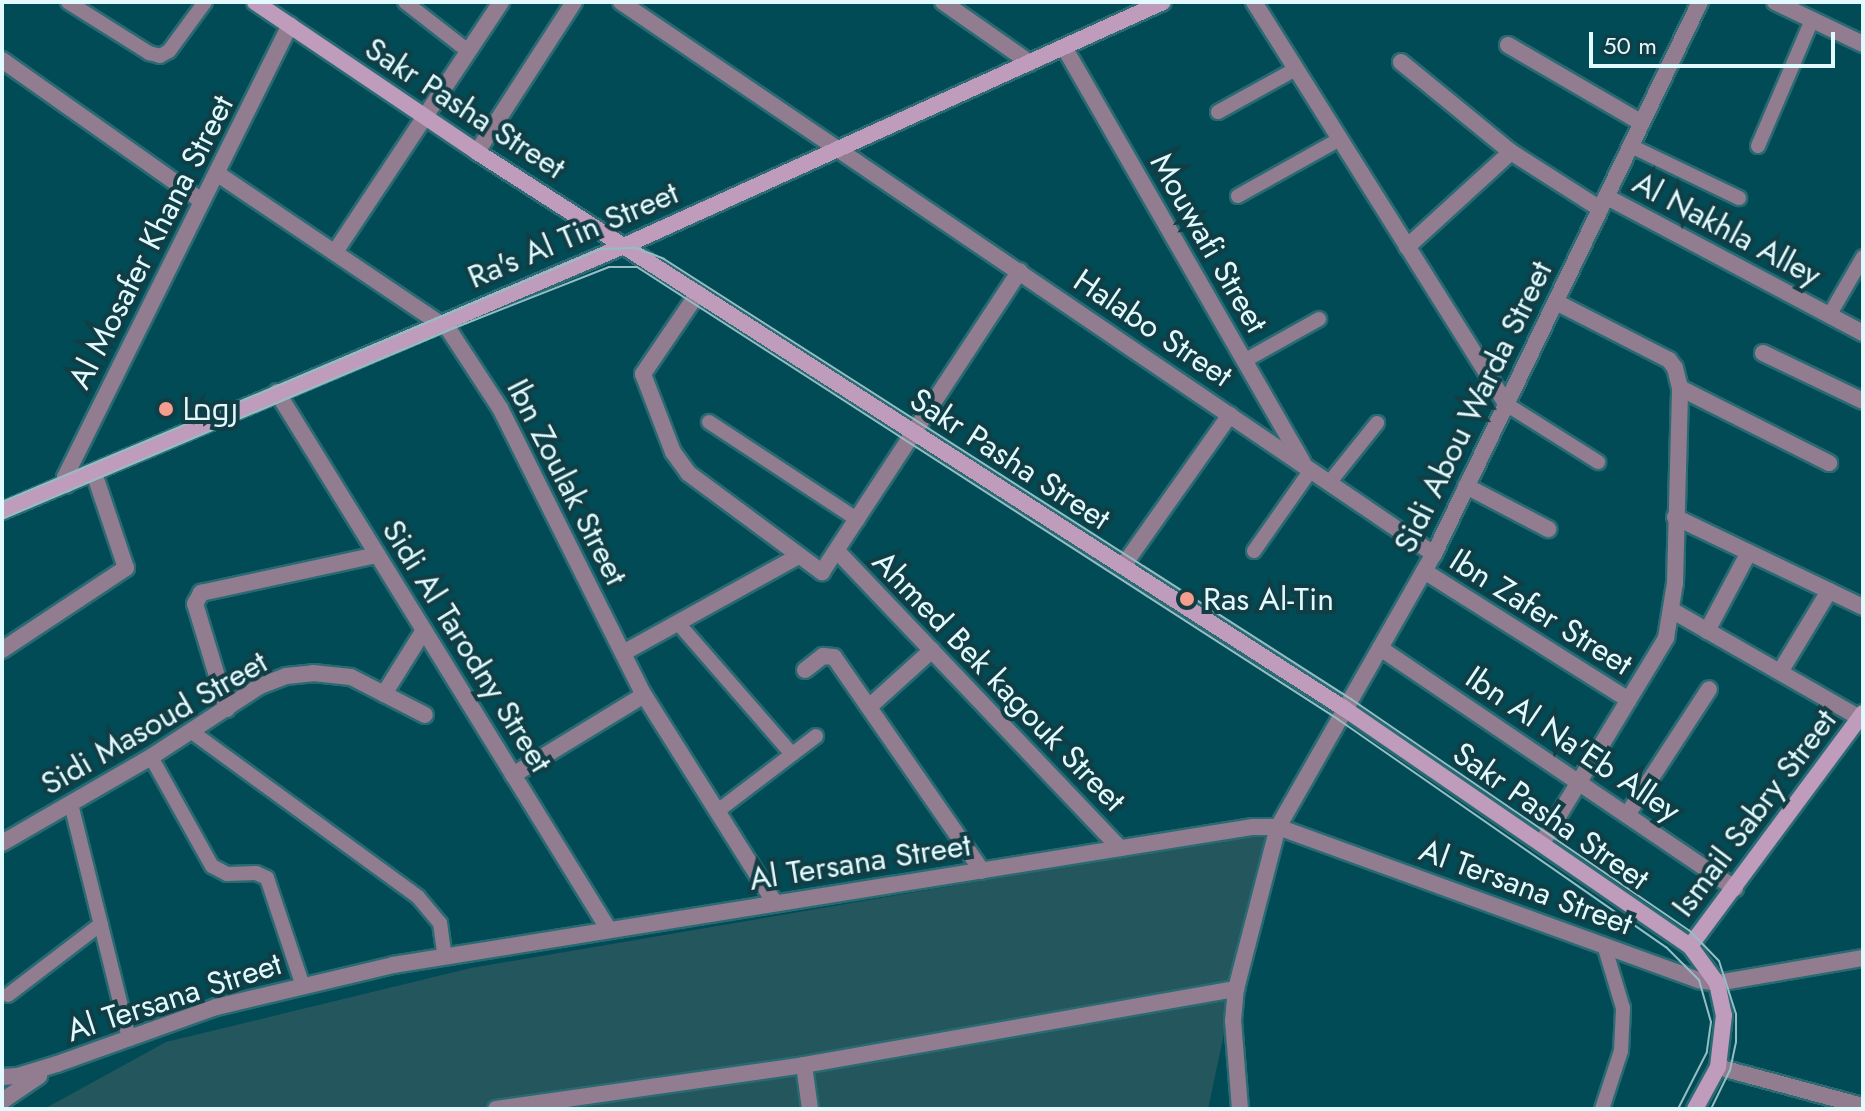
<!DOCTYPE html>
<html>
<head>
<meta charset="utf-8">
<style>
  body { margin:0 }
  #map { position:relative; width:1865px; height:1111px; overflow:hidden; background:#004b55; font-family:Jost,Cairo,sans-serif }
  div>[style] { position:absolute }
  .built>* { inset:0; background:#24565e }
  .roads { filter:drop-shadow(2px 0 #296a73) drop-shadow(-2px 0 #296a73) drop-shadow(0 2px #296a73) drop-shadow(0 -2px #296a73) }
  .lane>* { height:14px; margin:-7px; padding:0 7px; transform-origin:7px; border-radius:7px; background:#927c90 }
  .street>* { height:16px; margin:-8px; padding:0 8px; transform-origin:8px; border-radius:8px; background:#927c90 }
  .secondary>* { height:16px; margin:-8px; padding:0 8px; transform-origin:8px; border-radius:8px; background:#bf9cbb }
  .tram>* { height:2px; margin:-1px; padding:0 1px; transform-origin:1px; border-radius:1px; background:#95bec4 }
  .dots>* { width:22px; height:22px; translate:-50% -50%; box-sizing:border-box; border:4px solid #113e45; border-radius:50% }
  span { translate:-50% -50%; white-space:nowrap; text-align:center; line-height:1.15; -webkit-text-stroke:8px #113e45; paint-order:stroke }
  .street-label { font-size:32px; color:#e2f9fd }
  .poi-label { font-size:32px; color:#e2f9fd }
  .left { translate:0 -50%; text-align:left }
  .frame { position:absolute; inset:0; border:4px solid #e2f9fd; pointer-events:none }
  .scale { position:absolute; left:1589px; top:32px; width:246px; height:36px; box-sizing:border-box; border:4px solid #e2f9fd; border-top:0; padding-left:10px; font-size:24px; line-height:28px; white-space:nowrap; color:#e2f9fd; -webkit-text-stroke:6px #113e45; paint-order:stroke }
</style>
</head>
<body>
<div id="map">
  <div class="built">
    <div style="clip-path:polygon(1267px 832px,1208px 1109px,44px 1109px,166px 1042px,471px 968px)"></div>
  </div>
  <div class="roads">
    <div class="lane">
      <div style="left:68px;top:2px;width:96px;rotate:32.2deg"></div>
      <div style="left:149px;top:53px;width:11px;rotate:15deg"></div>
      <div style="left:160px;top:56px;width:10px;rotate:-29deg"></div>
      <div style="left:169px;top:51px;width:61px;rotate:-53.7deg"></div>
      <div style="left:405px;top:2px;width:80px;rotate:37.9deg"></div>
      <div style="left:1218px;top:112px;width:89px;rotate:-28.9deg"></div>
      <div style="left:1631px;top:146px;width:120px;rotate:25.7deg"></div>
      <div style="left:1758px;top:146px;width:137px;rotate:-66.8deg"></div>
      <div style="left:1238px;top:196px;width:117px;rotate:-29.2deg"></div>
      <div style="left:1829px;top:316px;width:68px;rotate:-60deg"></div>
      <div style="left:1244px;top:361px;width:86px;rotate:-29.2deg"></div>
      <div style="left:1506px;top:404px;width:109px;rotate:32.2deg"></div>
      <div style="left:709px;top:422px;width:178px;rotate:33.3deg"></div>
      <div style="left:1329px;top:483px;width:77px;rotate:-51.3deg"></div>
      <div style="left:1254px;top:551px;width:99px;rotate:-54.9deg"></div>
      <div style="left:678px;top:623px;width:174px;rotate:49deg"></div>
      <div style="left:192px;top:732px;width:280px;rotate:36.1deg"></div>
      <div style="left:418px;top:897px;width:34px;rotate:50deg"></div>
      <div style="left:440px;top:923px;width:34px;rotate:82deg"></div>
      <div style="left:151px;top:757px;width:125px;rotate:60.8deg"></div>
      <div style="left:212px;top:866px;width:17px;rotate:28deg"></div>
      <div style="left:227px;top:874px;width:29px;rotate:-2deg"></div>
      <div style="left:256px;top:873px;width:12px;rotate:24deg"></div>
      <div style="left:267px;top:878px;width:114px;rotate:71.6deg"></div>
      <div style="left:71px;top:804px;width:242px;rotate:76.1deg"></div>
      <div style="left:719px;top:810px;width:122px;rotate:-37.3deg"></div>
      <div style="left:8px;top:995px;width:117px;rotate:-37.4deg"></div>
      <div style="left:1602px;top:1109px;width:61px;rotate:-71.9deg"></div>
      <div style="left:1621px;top:1051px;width:43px;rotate:-87.3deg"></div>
      <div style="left:1623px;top:1008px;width:66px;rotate:-106.8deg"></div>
    </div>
    <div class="street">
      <div style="left:621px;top:2px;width:983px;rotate:34.18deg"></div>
      <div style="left:943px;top:2px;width:106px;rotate:35deg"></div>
      <div style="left:1254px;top:2px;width:474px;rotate:57.9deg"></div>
      <div style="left:1775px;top:2px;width:98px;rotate:25.5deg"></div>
      <div style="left:1508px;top:45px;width:155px;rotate:30.2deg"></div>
      <div style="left:1064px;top:47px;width:478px;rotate:60.1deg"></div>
      <div style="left:2px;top:60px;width:245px;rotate:35.2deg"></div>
      <div style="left:1401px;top:62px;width:142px;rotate:39.3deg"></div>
      <div style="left:1511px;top:152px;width:106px;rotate:32.6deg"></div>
      <div style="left:477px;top:152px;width:179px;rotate:-57.1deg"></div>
      <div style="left:218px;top:174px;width:279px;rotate:34deg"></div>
      <div style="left:449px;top:330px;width:93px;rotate:56.8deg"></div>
      <div style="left:500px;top:408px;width:321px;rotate:63.4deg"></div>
      <div style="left:644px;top:695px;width:246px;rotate:57.8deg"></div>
      <div style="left:1607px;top:197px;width:290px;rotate:28deg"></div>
      <div style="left:1407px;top:247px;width:141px;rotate:-42.4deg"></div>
      <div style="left:335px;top:252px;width:300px;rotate:-56.4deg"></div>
      <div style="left:698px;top:293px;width:98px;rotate:124.2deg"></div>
      <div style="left:643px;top:374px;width:84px;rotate:69deg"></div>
      <div style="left:673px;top:452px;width:26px;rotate:54deg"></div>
      <div style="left:688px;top:473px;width:167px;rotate:36.5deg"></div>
      <div style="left:822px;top:572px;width:360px;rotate:-56.7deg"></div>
      <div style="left:1763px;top:353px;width:111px;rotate:25.6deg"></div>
      <div style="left:1680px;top:388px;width:167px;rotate:26.7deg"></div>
      <div style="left:277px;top:392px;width:632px;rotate:58.32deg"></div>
      <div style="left:66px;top:485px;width:8px;rotate:-97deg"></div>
      <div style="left:65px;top:477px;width:505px;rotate:-63.54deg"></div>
      <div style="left:1466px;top:486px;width:93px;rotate:27.7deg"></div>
      <div style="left:1675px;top:517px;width:208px;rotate:25.6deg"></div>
      <div style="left:838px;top:552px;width:409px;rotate:46.4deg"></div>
      <div style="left:1123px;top:566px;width:185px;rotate:-54.7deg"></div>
      <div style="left:1424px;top:571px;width:242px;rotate:32.2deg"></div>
      <div style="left:1673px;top:611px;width:215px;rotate:29.8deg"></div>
      <div style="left:1707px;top:631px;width:89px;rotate:-62deg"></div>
      <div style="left:1380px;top:648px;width:429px;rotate:34.1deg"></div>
      <div style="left:2px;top:650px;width:149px;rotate:-33.5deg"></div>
      <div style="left:126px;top:568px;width:100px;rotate:-108.6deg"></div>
      <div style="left:623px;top:653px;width:201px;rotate:-28.9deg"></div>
      <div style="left:805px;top:670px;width:23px;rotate:-38deg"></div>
      <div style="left:823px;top:656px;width:11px;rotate:5deg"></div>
      <div style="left:834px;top:657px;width:260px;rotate:55.3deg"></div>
      <div style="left:1780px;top:672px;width:95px;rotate:-58.8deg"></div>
      <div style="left:384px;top:694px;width:75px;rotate:-58deg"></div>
      <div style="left:869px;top:707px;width:85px;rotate:-42.1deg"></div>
      <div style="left:227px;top:709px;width:110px;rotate:-106.9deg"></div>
      <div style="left:195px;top:604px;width:13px;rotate:-61deg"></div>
      <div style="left:201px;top:593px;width:180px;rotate:-12.2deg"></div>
      <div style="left:513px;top:775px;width:153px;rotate:-31.4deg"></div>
      <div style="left:1627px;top:815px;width:150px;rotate:-56.9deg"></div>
      <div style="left:2px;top:843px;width:172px;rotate:-30deg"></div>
      <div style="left:151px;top:757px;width:130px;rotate:-33.1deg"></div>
      <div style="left:260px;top:686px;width:28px;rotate:-21deg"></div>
      <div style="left:286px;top:676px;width:27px;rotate:-6deg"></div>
      <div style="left:313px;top:673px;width:38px;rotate:6deg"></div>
      <div style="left:351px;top:677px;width:83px;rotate:27.2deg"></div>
      <div style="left:1542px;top:843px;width:240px;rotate:-58.8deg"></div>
      <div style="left:1666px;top:638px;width:56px;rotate:-80.7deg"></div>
      <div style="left:1675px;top:583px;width:195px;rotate:-88.5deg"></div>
      <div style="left:1680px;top:388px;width:21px;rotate:-104deg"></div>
      <div style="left:1675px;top:368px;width:10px;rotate:-127deg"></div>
      <div style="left:1669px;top:360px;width:127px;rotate:-152.8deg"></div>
      <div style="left:804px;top:1065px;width:44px;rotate:82.2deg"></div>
      <div style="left:1718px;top:1067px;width:150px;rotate:15.1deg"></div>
      <div style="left:2px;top:1077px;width:16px;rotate:-4deg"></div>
      <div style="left:18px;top:1076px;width:41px;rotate:-17.1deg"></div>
      <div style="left:57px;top:1064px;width:169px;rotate:-19.7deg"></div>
      <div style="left:216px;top:1007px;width:182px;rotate:-13.3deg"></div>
      <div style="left:393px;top:965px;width:871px;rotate:-9.12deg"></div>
      <div style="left:1253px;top:827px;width:25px"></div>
      <div style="left:1278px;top:827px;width:448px;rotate:20deg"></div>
      <div style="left:1699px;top:980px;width:18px;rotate:9deg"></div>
      <div style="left:1717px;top:983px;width:148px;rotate:-9.7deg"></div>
      <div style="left:2px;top:1101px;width:45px;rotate:-34deg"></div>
      <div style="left:496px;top:1109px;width:311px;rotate:-8.1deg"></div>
      <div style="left:804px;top:1065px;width:439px;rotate:-10deg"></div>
      <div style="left:1240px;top:1109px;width:88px;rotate:-94.5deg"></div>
      <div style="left:1233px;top:1021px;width:32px;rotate:-85deg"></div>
      <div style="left:1236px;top:989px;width:167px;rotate:-75.5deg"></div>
      <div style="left:1278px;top:827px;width:314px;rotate:-60.3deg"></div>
      <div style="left:1434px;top:554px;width:613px;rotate:-64.27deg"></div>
    </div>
    <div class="secondary">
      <div style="left:255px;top:2px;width:268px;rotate:34deg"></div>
      <div style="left:477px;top:152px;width:1031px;rotate:32.69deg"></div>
      <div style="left:1345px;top:709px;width:419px;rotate:34.5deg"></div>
      <div style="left:1690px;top:946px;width:46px;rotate:53.9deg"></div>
      <div style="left:1717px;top:983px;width:33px;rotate:78deg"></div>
      <div style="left:1724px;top:1015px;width:52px;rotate:96.6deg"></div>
      <div style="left:1718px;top:1067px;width:48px;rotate:118.7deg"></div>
      <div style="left:2px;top:511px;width:678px;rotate:-23.09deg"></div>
      <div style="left:626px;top:245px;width:589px;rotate:-24.35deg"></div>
      <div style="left:1690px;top:946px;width:290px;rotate:-53.4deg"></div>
    </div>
  </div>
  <div class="tram">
    <div style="left:2px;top:502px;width:650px;rotate:-22.9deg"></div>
    <div style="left:601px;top:249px;width:35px;rotate:-2deg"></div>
    <div style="left:636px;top:248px;width:30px;rotate:21deg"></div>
    <div style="left:664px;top:259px;width:816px;rotate:32.64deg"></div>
    <div style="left:1351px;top:699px;width:412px;rotate:34.4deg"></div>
    <div style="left:1691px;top:932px;width:40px;rotate:46deg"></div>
    <div style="left:1719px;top:961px;width:56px;rotate:72.2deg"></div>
    <div style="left:1736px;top:1014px;width:28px;rotate:90deg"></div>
    <div style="left:1736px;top:1042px;width:29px;rotate:102deg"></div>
    <div style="left:1730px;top:1070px;width:43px;rotate:116deg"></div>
    <div style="left:2px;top:519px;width:485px;rotate:-22.9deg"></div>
    <div style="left:449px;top:330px;width:172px;rotate:-21.5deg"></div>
    <div style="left:609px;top:267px;width:28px"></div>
    <div style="left:637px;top:267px;width:835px;rotate:32.83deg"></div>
    <div style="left:1339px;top:720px;width:398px;rotate:34.8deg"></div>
    <div style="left:1666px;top:947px;width:47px;rotate:45deg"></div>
    <div style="left:1699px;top:980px;width:44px;rotate:74.1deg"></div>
    <div style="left:1711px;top:1022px;width:30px;rotate:98deg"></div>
    <div style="left:1707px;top:1052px;width:64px;rotate:117deg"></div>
  </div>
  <div class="dots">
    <div style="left:166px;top:409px;background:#f59d8f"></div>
    <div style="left:1187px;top:599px;background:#f59d8f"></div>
  </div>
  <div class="street-label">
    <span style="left:465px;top:108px;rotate:33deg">Sakr Pasha Street</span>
    <span style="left:1727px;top:229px;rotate:28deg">Al Nakhla Alley</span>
    <span style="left:573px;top:235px;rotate:-23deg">Ra's Al Tin Street</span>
    <span style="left:151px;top:242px;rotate:-63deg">Al Mosafer Khana Street</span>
    <span style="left:1209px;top:243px;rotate:60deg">Mouwafi Street</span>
    <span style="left:1153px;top:328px;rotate:34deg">Halabo Street</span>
    <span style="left:1473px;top:407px;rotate:-64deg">Sidi Abou Warda Street</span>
    <span style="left:1010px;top:459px;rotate:33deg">Sakr Pasha Street</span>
    <span style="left:567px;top:482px;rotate:63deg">Ibn Zoulak Street</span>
    <span style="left:1541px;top:612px;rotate:32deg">Ibn Zafer Street</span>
    <span style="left:467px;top:646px;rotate:58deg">Sidi Al Tarodny Street</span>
    <span style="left:999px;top:681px;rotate:46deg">Ahmed Bek kagouk Street</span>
    <span style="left:154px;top:723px;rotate:-30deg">Sidi Masoud Street</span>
    <span style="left:1573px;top:744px;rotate:34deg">Ibn Al Na'Eb Alley</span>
    <span style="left:1754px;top:813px;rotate:-53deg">Ismail Sabry Street</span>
    <span style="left:1551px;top:816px;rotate:35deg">Sakr Pasha Street</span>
    <span style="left:860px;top:862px;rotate:-9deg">Al Tersana Street</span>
    <span style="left:1526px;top:887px;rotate:20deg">Al Tersana Street</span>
    <span style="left:174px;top:997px;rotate:-18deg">Al Tersana Street</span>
  </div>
  <div class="poi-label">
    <span class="left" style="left:182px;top:409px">روما</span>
    <span class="left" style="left:1203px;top:599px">Ras Al-Tin</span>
  </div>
  <div class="frame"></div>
  <div class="scale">50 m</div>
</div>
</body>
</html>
